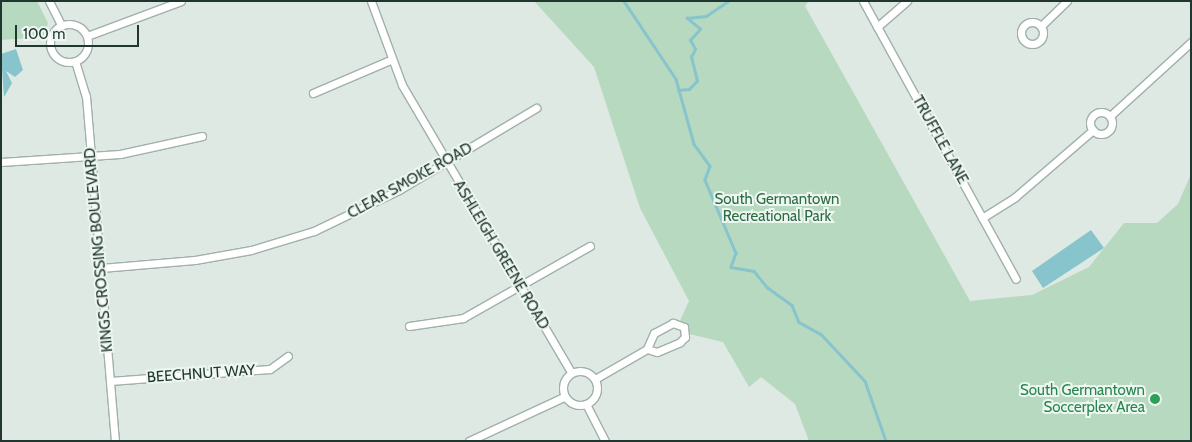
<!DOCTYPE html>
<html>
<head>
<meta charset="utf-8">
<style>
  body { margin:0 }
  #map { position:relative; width:1192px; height:442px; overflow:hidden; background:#dee9e3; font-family:Cabin,sans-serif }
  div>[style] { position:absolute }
  .green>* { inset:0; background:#b7d9bf }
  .water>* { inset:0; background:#87c4cc }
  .stream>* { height:2.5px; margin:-1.25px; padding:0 1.25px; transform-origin:1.25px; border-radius:1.25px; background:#87c4cc }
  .roads { filter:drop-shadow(1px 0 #a1b0aa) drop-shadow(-1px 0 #a1b0aa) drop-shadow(0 1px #a1b0aa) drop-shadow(0 -1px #a1b0aa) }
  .minor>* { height:7px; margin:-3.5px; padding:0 3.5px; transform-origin:3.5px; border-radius:3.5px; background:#fff }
  .minor>.ring { margin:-3.5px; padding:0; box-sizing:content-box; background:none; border:7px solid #fff; border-radius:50% }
  .dots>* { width:14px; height:14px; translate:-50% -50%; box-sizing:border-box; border:2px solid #eef6f1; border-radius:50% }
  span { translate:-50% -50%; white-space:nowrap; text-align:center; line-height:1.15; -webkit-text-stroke:4px #eef6f1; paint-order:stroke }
  .street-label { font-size:15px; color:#203730 }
  .park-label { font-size:15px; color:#2c6c43 }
  .leisure-label { font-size:15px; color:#27864d }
  .right { translate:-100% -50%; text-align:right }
  .frame { position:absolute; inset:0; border:2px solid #203730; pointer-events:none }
  .scale { position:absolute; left:15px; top:25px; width:124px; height:22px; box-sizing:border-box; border:2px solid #203730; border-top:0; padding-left:6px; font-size:15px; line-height:18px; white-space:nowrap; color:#203730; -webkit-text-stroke:4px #eef6f1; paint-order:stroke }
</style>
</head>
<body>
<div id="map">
  <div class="green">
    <div style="clip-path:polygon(1px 1px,37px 1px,48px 23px,43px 37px,1px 40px)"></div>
    <div style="clip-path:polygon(534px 1px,809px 1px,805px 6px,970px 301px,1032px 295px,1089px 267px,1124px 223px,1157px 223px,1178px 204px,1191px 174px,1191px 441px,809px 441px,795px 404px,761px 377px,749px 387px,723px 342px,685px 333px,679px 323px,689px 301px,640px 208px,594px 67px)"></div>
  </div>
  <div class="water">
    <div style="clip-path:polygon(16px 49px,23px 70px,15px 77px,6px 71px,12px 83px,4px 97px,1px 54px)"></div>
    <div style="clip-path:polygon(1091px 230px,1104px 248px,1043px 288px,1032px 271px)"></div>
  </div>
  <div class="stream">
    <div style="left:624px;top:1px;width:94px;rotate:56.3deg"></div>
    <div style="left:676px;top:79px;width:67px;rotate:74.5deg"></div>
    <div style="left:694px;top:144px;width:27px;rotate:54deg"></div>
    <div style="left:710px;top:166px;width:15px;rotate:110deg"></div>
    <div style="left:705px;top:180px;width:79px;rotate:67deg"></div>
    <div style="left:736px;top:253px;width:15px;rotate:110deg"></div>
    <div style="left:731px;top:267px;width:23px;rotate:10deg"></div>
    <div style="left:754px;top:271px;width:21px;rotate:51deg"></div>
    <div style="left:767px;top:287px;width:31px;rotate:36deg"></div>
    <div style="left:792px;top:305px;width:18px;rotate:68deg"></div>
    <div style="left:799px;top:322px;width:25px;rotate:29deg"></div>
    <div style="left:821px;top:334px;width:64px;rotate:46.9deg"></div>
    <div style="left:865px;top:381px;width:64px;rotate:70.7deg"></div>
    <div style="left:678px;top:90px;width:11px;rotate:-5deg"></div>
    <div style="left:689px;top:89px;width:11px;rotate:-45deg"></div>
    <div style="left:697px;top:81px;width:25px;rotate:-104deg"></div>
    <div style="left:691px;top:57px;width:9px;rotate:-63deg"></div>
    <div style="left:695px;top:49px;width:10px;rotate:-119deg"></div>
    <div style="left:690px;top:40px;width:15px;rotate:-48deg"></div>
    <div style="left:700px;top:29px;width:17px;rotate:-140deg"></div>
    <div style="left:687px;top:18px;width:19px;rotate:-6deg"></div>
    <div style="left:706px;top:16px;width:27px;rotate:-34deg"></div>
  </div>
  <div class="roads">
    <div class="minor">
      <div style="left:49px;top:1px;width:27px;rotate:63deg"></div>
      <div style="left:371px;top:1px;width:90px;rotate:69.7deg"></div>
      <div style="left:402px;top:85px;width:333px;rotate:59.5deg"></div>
      <div style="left:863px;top:1px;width:317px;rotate:61.2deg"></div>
      <div class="ring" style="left:1021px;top:22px;width:15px;height:15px"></div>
      <div class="ring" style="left:50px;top:24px;width:31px;height:31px"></div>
      <div style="left:1041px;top:26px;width:36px;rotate:-44deg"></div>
      <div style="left:877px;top:27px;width:40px;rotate:-41deg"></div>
      <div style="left:87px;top:36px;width:100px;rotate:-20.4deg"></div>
      <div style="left:75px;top:61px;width:37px;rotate:73deg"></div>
      <div style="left:86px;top:96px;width:346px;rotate:85.2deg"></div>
      <div style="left:313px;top:93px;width:84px;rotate:-23.2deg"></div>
      <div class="ring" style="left:1090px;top:112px;width:15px;height:15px"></div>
      <div style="left:1110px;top:116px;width:110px;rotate:-42.4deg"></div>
      <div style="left:1px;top:162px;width:119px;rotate:-3.8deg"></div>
      <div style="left:120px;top:154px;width:84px;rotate:-12.4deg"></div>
      <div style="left:982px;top:218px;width:39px;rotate:-32deg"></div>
      <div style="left:1015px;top:197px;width:103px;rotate:-40.7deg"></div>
      <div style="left:101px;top:268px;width:94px;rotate:-4.9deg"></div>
      <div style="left:195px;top:260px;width:57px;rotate:-10.1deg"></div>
      <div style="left:251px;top:250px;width:66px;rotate:-16.8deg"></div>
      <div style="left:314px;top:231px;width:94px;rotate:-25.8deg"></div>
      <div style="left:399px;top:190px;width:160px;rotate:-30.9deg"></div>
      <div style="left:409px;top:326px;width:55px;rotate:-8.4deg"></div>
      <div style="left:463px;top:318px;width:146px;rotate:-29.6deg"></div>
      <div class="ring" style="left:563px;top:371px;width:27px;height:27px"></div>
      <div style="left:595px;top:379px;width:60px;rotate:-30deg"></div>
      <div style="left:647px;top:349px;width:10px;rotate:17deg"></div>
      <div style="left:657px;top:352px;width:25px;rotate:-23deg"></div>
      <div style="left:680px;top:342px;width:7px;rotate:-45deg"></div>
      <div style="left:685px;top:337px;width:10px;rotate:-96deg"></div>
      <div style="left:684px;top:327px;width:12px;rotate:-160deg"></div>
      <div style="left:673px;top:323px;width:21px;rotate:152deg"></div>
      <div style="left:654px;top:333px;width:17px;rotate:114deg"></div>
      <div style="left:110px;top:381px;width:160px;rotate:-4.3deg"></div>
      <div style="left:270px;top:369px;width:22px;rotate:-36deg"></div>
      <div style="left:586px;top:404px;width:42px;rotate:62.8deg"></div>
      <div style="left:469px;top:441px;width:105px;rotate:-24.9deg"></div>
    </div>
  </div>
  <div class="dots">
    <div style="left:1155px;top:399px;background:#2e9e5b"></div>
  </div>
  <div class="street-label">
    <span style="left:940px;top:140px;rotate:61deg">TRUFFLE LANE</span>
    <span style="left:410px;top:181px;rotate:-29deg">CLEAR SMOKE ROAD</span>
    <span style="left:99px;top:250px;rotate:-95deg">KINGS CROSSING BOULEVARD</span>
    <span style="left:501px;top:255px;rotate:59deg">ASHLEIGH GREENE ROAD</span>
    <span style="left:201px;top:374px;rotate:-4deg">BEECHNUT WAY</span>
  </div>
  <div class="park-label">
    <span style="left:777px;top:208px">South Germantown<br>Recreational Park</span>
  </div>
  <div class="leisure-label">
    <span class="right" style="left:1145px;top:399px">South Germantown<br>Soccerplex Area</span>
  </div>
  <div class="frame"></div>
  <div class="scale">100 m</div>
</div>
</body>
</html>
